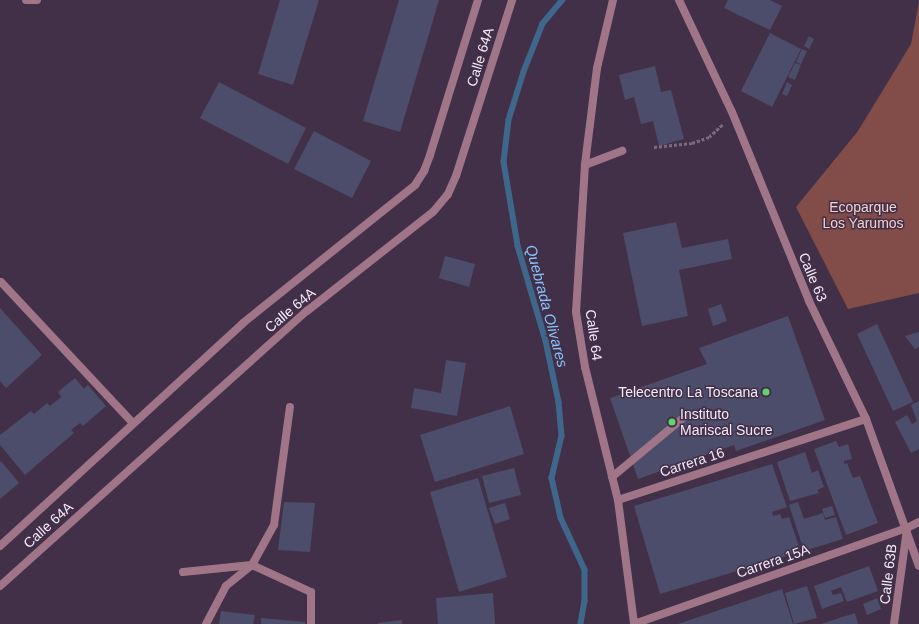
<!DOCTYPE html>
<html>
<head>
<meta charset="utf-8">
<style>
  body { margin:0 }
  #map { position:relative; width:919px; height:624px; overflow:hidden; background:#423048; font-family:Arial,sans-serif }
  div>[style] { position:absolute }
  .forest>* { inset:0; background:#824c48 }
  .stream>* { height:5.5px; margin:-2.75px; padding:0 2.75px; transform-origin:2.75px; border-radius:2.75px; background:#3f668b }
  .building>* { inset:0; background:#4c4d6a }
  .path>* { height:2.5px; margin-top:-1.25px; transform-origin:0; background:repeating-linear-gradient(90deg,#7a6a80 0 3px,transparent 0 5px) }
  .service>* { height:8px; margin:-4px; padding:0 4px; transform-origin:4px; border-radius:4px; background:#a07588 }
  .minor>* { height:8px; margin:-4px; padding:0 4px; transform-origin:4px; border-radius:4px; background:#a07588 }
  .tertiary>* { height:8px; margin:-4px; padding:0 4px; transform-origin:4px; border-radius:4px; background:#a07588 }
  .dots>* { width:11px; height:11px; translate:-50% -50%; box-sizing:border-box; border:2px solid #423048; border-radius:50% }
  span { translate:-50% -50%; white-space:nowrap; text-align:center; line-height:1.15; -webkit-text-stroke:3px #423048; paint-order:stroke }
  .street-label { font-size:14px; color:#f5eafa }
  .park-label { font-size:14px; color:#f5d0cc }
  .poi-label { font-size:14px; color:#f5eafa }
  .right { translate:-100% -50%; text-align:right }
  .left { translate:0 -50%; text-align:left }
  .water-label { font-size:15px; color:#87c4fe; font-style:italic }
</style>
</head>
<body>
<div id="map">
  <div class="forest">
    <div style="clip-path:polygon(919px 2px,919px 293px,848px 309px,796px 207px,858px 131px,911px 44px)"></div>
  </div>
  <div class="stream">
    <div style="left:563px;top:0;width:31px;rotate:130deg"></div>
    <div style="left:543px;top:24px;width:52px;rotate:111.6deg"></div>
    <div style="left:524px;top:72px;width:50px;rotate:107.4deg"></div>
    <div style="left:509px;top:120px;width:42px;rotate:96.8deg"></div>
    <div style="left:504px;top:162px;width:85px;rotate:80.5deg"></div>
    <div style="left:518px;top:246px;width:99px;rotate:73.6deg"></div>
    <div style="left:546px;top:341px;width:62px;rotate:78deg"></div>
    <div style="left:559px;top:402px;width:34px;rotate:85deg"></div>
    <div style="left:562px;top:436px;width:43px;rotate:103.4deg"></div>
    <div style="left:552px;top:478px;width:41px;rotate:77.3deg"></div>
    <div style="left:561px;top:518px;width:57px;rotate:65.2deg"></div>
    <div style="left:585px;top:570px;width:31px;rotate:90deg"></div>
    <div style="left:585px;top:601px;width:23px;rotate:100deg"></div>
  </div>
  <div class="building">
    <div style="clip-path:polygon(280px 0,319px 0,293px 85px,258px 74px)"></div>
    <div style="clip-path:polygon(399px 0,439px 0,400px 132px,363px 121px)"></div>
    <div style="clip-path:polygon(728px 0,770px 0,782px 6px,770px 30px,724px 8px)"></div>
    <div style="clip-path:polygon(770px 33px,801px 49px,772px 107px,741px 91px)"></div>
    <div style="clip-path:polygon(809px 36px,814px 39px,809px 49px,804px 46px)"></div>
    <div style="clip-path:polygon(802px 49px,807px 51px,801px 64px,796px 62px)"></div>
    <div style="clip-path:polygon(795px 63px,801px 65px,795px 80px,788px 77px)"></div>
    <div style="clip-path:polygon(655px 66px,661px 92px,671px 90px,684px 139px,659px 146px,653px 121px,641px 124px,634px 97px,625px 100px,619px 75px)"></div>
    <div style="clip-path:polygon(219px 82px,306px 128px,288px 164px,200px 118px)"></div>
    <div style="clip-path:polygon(787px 82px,792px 85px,787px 96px,782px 94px)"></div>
    <div style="clip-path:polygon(314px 131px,371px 161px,352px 198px,294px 169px)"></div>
    <div style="clip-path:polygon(676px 222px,682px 248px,728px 239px,732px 259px,679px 270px,688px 316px,642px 326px,623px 233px)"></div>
    <div style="clip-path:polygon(445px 256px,475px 264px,469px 287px,439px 278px)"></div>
    <div style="clip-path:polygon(721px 304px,727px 321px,713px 326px,708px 309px)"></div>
    <div style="clip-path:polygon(0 308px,42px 355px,6px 388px,0 381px)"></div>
    <div style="clip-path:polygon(788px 316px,825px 420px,736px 451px,734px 445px,638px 479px,610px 398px,707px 364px,699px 348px)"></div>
    <div style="clip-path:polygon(877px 324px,913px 402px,893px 411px,857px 334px)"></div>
    <div style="clip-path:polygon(919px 332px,919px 347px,915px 349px,905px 336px)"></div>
    <div style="clip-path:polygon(446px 360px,466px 363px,457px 416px,411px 408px,414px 388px,441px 393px)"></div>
    <div style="clip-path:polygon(75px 378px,84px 389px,88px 385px,106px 406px,83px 426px,80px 423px,71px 430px,74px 433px,25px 475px,0 445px,0 435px,31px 411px,34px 414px,47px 403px,50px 406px,61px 397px,58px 392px)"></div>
    <div style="clip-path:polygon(919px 401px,919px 449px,911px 453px,895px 422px,907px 415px,912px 424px,917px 421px,911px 405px)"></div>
    <div style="clip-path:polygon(510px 406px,524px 454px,435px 482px,420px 435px)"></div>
    <div style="clip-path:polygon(836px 441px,839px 447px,848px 444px,852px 459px,844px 461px,844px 464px,847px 463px,853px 478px,860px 476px,878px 523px,846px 535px,814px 449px)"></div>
    <div style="clip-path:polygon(805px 452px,812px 473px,818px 470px,824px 487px,817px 490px,819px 493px,790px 501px,777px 462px)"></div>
    <div style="clip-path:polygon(1px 461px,19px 483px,0 499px,0 462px)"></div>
    <div style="clip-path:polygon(772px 464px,787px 507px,772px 512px,773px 516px,780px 514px,782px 519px,789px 517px,801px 552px,660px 594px,634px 506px)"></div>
    <div style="clip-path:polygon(514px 468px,521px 495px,489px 503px,482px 476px)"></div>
    <div style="clip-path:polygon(478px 478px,507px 577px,459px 592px,430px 492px)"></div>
    <div style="clip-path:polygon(284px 502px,315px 503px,310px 552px,278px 550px)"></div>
    <div style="clip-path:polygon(798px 502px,804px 519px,823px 513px,825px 520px,836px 517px,843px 539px,804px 551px,789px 505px)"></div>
    <div style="clip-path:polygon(505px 503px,510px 519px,495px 524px,489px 508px)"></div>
    <div style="clip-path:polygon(832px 506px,835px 515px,825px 518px,822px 509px)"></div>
    <div style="clip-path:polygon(869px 566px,878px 591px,847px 602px,841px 587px,831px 591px,833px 595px,841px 593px,844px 601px,822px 609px,814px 586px)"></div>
    <div style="clip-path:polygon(807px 586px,817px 618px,794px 624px,785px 593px)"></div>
    <div style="clip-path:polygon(782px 589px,793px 624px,678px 624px)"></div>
    <div style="clip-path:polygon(493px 593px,495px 624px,438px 624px,436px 598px)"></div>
    <div style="clip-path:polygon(877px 598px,881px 609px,867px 615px,863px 604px)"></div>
    <div style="clip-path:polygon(221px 611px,255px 615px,253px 624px,219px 624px)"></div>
    <div style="clip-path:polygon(855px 613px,858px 624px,821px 624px)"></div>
    <div style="clip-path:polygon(261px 618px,305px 622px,305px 624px,261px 624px)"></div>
    <div style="clip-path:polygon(402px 620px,402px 624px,378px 624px,378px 623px)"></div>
  </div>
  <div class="path">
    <div style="left:654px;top:147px;width:38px;rotate:-6deg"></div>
    <div style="left:692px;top:143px;width:18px;rotate:-19deg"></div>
    <div style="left:709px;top:137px;width:19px;rotate:-43deg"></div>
  </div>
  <div class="service">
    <div style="left:585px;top:165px;width:40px;rotate:-21deg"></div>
    <div style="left:1px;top:282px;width:193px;rotate:46.9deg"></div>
    <div style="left:612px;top:477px;width:99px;rotate:-39.7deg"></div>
    <div style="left:183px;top:572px;width:69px;rotate:-5.8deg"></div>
    <div style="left:252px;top:565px;width:65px;rotate:24.6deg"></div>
    <div style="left:311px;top:592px;width:32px;rotate:90deg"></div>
    <div style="left:206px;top:624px;width:43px;rotate:-62.2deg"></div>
    <div style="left:226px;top:586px;width:33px;rotate:-39deg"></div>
    <div style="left:252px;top:565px;width:46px;rotate:-61.2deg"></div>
    <div style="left:274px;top:525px;width:119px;rotate:-82.3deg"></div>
  </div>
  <div class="minor">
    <div style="left:26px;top:0;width:11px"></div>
    <div style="left:618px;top:500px;width:261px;rotate:-18.1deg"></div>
    <div style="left:0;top:546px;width:330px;rotate:-42.5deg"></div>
    <div style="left:243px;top:323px;width:221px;rotate:-38.7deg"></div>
    <div style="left:415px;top:185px;width:17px;rotate:-57deg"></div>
    <div style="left:424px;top:171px;width:17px;rotate:-69deg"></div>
    <div style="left:430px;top:155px;width:162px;rotate:-72.8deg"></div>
    <div style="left:0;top:586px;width:412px;rotate:-41.9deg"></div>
    <div style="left:307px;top:311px;width:160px;rotate:-38.2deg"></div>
    <div style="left:433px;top:212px;width:23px;rotate:-50deg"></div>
    <div style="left:448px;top:194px;width:20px;rotate:-66deg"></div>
    <div style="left:456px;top:176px;width:185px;rotate:-72.3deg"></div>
    <div style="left:634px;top:624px;width:289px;rotate:-19.4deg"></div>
    <div style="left:907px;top:528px;width:13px;rotate:-27deg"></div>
    <div style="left:894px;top:624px;width:96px;rotate:-82.2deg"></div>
  </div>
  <div class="tertiary">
    <div style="left:613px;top:0;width:70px;rotate:103.2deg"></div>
    <div style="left:597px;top:68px;width:98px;rotate:97.1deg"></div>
    <div style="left:585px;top:165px;width:147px;rotate:93.5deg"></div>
    <div style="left:576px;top:312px;width:56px;rotate:80.7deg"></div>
    <div style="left:585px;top:367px;width:137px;rotate:76.1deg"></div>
    <div style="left:618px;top:500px;width:125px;rotate:82.6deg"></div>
    <div style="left:679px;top:0;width:124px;rotate:64.7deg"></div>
    <div style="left:732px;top:112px;width:204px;rotate:67.8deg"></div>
    <div style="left:809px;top:301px;width:131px;rotate:64.2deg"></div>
    <div style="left:866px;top:419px;width:156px;rotate:70.2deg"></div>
  </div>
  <div class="dots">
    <div style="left:766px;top:392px;background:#5fd56b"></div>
    <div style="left:672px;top:422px;background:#5fd56b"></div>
  </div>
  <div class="street-label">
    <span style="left:480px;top:57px;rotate:-73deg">Calle 64A</span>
    <span style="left:813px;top:277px;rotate:67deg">Calle 63</span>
    <span style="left:290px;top:310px;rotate:-40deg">Calle 64A</span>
    <span style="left:594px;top:335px;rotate:82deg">Calle 64</span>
    <span style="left:692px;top:462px;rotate:-18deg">Carrera 16</span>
    <span style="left:48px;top:525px;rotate:-42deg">Calle 64A</span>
    <span style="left:773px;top:561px;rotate:-19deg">Carrera 15A</span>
    <span style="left:888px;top:574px;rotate:-83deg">Calle 63B</span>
  </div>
  <div class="park-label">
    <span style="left:863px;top:215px">Ecoparque<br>Los Yarumos</span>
  </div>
  <div class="poi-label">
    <span class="right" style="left:758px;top:392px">Telecentro La Toscana</span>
    <span class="left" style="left:680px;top:422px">Instituto<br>Mariscal Sucre</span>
  </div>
  <div class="water-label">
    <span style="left:547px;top:306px;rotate:75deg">Quebrada Olivares</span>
  </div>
</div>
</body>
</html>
